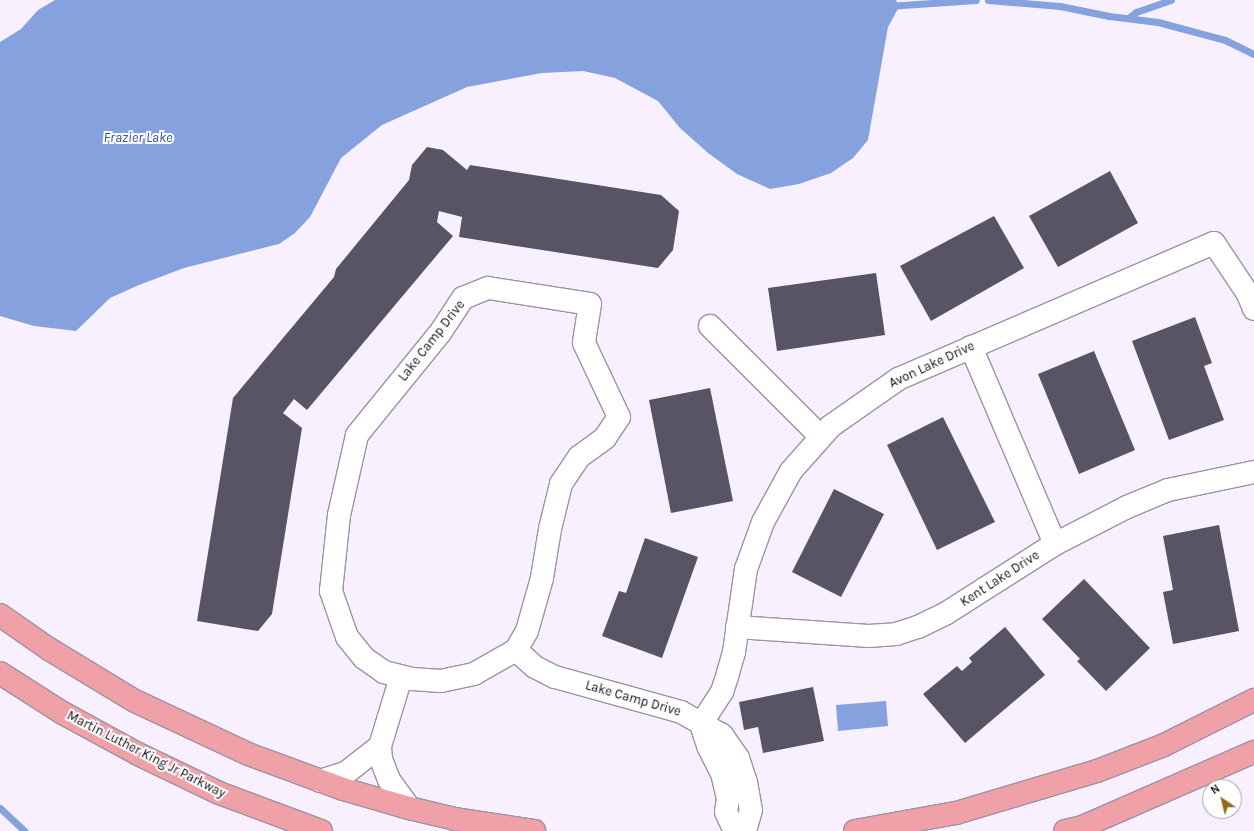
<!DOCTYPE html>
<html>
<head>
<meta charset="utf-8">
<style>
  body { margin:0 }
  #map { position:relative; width:1254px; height:831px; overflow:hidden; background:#f8f0ff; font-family:Karla,sans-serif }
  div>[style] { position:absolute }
  .water>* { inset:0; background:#85a2de }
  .stream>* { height:7px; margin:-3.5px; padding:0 3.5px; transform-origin:3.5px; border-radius:3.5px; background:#85a2de }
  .building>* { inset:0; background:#575565 }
  .roads { filter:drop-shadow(1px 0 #9c93a4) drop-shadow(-1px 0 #9c93a4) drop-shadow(0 1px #9c93a4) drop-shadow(0 -1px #9c93a4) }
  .minor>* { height:22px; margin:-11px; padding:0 11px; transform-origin:11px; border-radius:11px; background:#fff }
  .primary>* { height:22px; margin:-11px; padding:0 11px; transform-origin:11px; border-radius:11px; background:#f0a1a8 }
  span { translate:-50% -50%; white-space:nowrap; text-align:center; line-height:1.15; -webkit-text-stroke:4px #fff; paint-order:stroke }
  .street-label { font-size:13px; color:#120f15 }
  .water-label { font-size:14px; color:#31519a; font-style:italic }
  .north { position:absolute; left:1202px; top:779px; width:40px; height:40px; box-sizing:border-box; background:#fff; border:1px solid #a09fa1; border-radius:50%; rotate:325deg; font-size:11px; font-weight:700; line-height:16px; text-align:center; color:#120f15 }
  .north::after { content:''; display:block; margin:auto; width:14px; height:18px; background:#966a18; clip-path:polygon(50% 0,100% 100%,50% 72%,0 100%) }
</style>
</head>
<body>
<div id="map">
  <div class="water">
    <div style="clip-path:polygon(55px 0,896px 0,899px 7px,888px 27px,868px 140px,853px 158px,831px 173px,799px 184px,770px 189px,737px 174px,708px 153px,680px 128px,658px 101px,615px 78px,583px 71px,542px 73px,467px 87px,382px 125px,341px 158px,310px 217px,295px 233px,279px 244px,184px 268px,139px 285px,110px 298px,76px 331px,34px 326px,0 316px,0 42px,21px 29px,38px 10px)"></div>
    <div style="clip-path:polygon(886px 701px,888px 726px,838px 731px,836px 705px)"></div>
  </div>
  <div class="stream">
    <div style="left:988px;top:0;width:72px;rotate:4.8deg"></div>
    <div style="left:1060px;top:6px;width:50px;rotate:11.5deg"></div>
    <div style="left:1109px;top:16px;width:49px;rotate:7deg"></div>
    <div style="left:1158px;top:22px;width:69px;rotate:15deg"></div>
    <div style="left:1225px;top:40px;width:32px;rotate:26deg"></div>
    <div style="left:888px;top:6px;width:88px;rotate:-3.9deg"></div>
    <div style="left:1128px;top:18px;width:10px;rotate:-37deg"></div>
    <div style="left:1136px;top:12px;width:37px;rotate:-19deg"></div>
    <div style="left:0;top:808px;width:34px;rotate:43deg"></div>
  </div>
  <div class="building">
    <div style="clip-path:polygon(427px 147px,443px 150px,467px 170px,470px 165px,661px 195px,679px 211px,673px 250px,658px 268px,459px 237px,462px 217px,439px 211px,437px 222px,453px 236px,307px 410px,294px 399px,283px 413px,302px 428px,272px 614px,258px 631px,197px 621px,233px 398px,334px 277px,336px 269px,409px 180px,412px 165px)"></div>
    <div style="clip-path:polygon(1110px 171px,1138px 223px,1058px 267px,1029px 216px)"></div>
    <div style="clip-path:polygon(994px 216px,1024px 268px,931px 321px,900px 266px)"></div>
    <div style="clip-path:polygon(876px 273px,885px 335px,777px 351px,768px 288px)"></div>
    <div style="clip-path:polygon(1195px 317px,1212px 363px,1204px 366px,1224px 420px,1169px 440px,1132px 341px)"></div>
    <div style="clip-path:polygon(1094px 351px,1135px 450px,1079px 474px,1038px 374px)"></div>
    <div style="clip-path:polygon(710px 388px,733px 501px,671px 513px,649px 400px)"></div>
    <div style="clip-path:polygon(943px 417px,995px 522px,937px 550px,887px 445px)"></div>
    <div style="clip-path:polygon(834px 489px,884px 514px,841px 597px,792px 572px)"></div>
    <div style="clip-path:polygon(1219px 525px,1239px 631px,1173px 644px,1163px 592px,1173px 590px,1163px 536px)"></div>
    <div style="clip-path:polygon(645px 538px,698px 557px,662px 658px,602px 636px,619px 591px,626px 593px)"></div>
    <div style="clip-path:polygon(1084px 579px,1150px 648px,1106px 691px,1077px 661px,1080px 659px,1042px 619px)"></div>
    <div style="clip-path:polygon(1005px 627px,1045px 675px,965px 743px,923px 694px,957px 666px,962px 671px,972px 662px,969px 658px)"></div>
    <div style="clip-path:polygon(813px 687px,824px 741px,763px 753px,758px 727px,744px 730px,739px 702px)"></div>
  </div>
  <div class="roads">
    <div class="minor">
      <div style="left:488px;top:288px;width:103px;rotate:8.9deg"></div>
      <div style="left:590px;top:304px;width:39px;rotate:99deg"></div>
      <div style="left:584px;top:343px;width:82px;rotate:64.7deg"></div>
      <div style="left:619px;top:417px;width:25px;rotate:124deg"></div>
      <div style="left:605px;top:438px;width:32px;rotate:144deg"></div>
      <div style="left:579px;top:457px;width:32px;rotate:124deg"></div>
      <div style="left:561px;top:484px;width:46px;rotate:103.7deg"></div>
      <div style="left:550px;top:529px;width:50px;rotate:99.3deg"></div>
      <div style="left:542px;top:578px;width:55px;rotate:105.8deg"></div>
      <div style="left:527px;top:631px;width:22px;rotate:120deg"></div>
      <div style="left:516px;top:650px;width:48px;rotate:150.3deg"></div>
      <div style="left:474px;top:674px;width:34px;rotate:168deg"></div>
      <div style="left:441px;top:681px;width:29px;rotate:-176deg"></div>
      <div style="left:412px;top:679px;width:29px;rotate:-166deg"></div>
      <div style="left:384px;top:672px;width:24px;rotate:-145deg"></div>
      <div style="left:364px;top:658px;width:27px;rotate:-129deg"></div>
      <div style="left:347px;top:637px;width:49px;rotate:-109.2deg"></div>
      <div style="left:331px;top:591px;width:76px;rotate:-84deg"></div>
      <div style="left:339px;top:515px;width:82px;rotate:-77.3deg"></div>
      <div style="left:357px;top:435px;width:132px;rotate:-50.9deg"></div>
      <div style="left:440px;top:333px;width:42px;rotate:-56.7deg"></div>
      <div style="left:463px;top:298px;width:27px;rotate:-22deg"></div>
      <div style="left:710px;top:326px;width:156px;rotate:45deg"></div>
      <div style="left:971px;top:347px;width:214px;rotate:66.9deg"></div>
      <div style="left:737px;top:627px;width:132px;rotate:3.9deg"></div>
      <div style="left:869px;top:636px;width:27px;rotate:-4deg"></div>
      <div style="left:896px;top:634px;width:23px;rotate:-18deg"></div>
      <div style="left:918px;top:627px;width:30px;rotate:-26deg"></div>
      <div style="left:945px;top:614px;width:130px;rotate:-32.5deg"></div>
      <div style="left:1055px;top:544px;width:81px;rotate:-27.2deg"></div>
      <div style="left:1127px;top:507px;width:44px;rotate:-22.5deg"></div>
      <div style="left:1168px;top:490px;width:88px;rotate:-11.8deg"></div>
      <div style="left:516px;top:650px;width:25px;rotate:42deg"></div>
      <div style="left:535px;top:667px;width:22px;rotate:27deg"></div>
      <div style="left:555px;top:677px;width:131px;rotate:15.5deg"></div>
      <div style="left:681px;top:712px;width:47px;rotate:29.3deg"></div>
      <div style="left:722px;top:735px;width:28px;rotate:55deg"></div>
      <div style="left:738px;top:758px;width:25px;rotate:72deg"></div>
      <div style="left:746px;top:782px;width:28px;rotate:80deg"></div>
      <div style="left:751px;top:810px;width:22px;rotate:106deg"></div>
      <div style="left:401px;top:677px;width:72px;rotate:106.9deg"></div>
      <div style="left:380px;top:746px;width:13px;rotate:86deg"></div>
      <div style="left:381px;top:759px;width:22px;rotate:69deg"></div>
      <div style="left:389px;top:780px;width:34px;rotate:54deg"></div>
      <div style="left:701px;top:724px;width:38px;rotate:-57deg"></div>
      <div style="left:722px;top:692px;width:20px;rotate:-72deg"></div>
      <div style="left:728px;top:673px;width:22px;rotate:-74deg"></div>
      <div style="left:734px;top:652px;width:84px;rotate:-81.8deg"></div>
      <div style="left:746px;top:569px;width:50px;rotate:-70.1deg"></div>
      <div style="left:763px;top:522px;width:58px;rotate:-61.2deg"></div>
      <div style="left:791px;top:471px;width:60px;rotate:-48.4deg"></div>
      <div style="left:831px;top:426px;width:82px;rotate:-35deg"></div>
      <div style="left:898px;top:379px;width:344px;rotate:-23.3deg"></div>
      <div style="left:1214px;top:243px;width:61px;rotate:56.3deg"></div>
      <div style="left:1248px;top:294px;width:16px;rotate:68deg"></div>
      <div style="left:701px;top:724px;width:23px;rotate:72deg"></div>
      <div style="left:708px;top:746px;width:30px;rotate:63deg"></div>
      <div style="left:722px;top:773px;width:27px;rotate:77deg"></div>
      <div style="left:728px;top:799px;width:13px;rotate:99deg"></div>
      <div style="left:726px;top:812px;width:21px;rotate:65deg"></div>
      <div style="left:320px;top:781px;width:28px;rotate:-18deg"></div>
      <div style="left:347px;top:772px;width:42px;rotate:-38.2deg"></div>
    </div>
    <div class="primary">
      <div style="left:0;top:615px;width:60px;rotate:34.8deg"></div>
      <div style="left:49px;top:649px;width:100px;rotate:31.2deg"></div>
      <div style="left:135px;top:701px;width:125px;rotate:25.1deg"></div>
      <div style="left:248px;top:754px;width:101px;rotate:20.2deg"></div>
      <div style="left:343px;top:789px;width:69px;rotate:16.1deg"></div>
      <div style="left:409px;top:808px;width:47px;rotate:13.4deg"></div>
      <div style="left:455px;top:819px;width:80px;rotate:8.6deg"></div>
      <div style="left:0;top:673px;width:72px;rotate:32.6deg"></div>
      <div style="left:61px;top:712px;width:88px;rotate:28.6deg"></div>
      <div style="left:138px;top:754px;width:90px;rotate:25.7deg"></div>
      <div style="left:219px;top:793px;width:109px;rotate:20.4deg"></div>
      <div style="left:855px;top:831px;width:103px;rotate:-10.1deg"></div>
      <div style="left:956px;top:813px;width:147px;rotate:-16.6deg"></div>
      <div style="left:1097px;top:771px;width:72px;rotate:-21.2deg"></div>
      <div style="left:1164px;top:745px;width:101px;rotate:-26.6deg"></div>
      <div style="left:1065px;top:831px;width:17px;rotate:-13deg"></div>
      <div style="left:1082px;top:827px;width:188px;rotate:-23.6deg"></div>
    </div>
  </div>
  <div class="street-label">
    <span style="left:432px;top:341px;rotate:-52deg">Lake Camp Drive</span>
    <span style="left:932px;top:365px;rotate:-25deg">Avon Lake Drive</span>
    <span style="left:1000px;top:579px;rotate:-33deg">Kent Lake Drive</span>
    <span style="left:633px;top:699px;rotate:16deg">Lake Camp Drive</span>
    <span style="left:146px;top:755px;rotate:27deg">Martin Luther King Jr Parkway</span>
  </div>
  <div class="water-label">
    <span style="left:138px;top:138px">Frazier Lake</span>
  </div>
  <div class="north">N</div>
</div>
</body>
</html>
